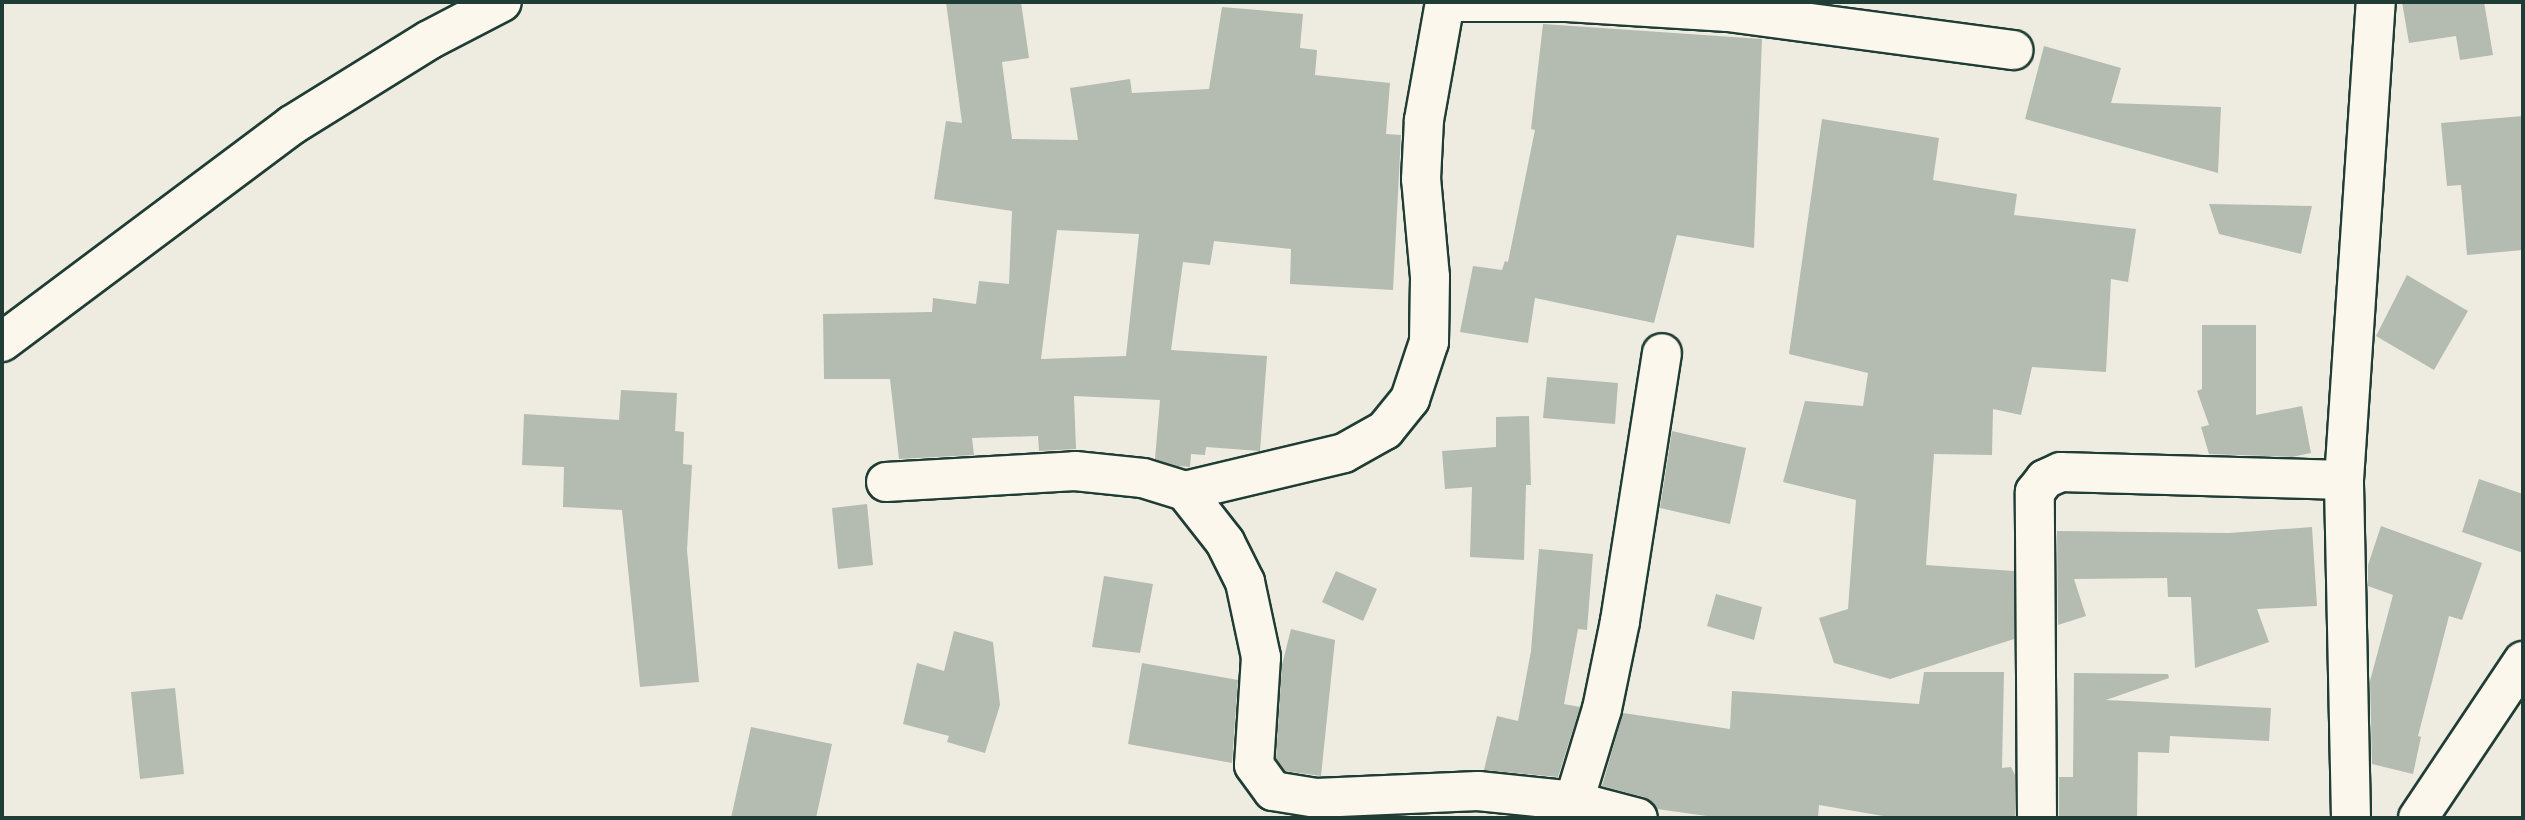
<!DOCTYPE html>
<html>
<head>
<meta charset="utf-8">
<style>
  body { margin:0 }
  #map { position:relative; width:2525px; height:820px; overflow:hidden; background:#eeece1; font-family:"Patrick Hand",sans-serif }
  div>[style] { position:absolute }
  .building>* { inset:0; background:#b4bbb0 }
  .roads { filter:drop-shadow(2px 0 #1f3d34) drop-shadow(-2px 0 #1f3d34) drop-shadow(0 2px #1f3d34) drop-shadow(0 -2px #1f3d34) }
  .minor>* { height:38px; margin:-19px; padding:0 19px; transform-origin:19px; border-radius:19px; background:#fbf7ec }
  span { translate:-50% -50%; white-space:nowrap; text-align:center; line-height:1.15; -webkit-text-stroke:5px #fbf7ec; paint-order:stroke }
  .frame { position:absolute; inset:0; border:4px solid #1f3d34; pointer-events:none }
</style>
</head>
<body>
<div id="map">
  <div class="building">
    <div style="clip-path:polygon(evenodd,946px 2px,1021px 2px,1029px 58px,1002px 62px,1012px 139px,1078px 140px,1070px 88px,1130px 79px,1132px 93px,1209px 89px,1222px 7px,1303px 14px,1300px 48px,1317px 50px,1315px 75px,1390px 83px,1386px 134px,1401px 135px,1393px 290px,1290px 284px,1291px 249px,1214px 241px,1210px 265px,1183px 262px,1171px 350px,1267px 356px,1260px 451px,1206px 447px,1205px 455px,1191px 454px,1190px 467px,1177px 466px,1155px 459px,1160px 400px,1074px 396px,1076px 449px,1039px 451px,1038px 436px,972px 438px,974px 455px,899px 459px,890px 379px,824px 379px,823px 314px,932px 312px,933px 298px,976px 304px,979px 281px,1009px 284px,1012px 211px,934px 199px,946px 121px,962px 123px,946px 2px,1057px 230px,1139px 234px,1126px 356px,1041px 359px,1057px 230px)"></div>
    <div style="clip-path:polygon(2402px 2px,2484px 2px,2493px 55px,2460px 60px,2456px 36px,2409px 43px)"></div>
    <div style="clip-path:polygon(1543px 24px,1762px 39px,1754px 248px,1677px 235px,1654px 323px,1535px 298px,1528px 343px,1460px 332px,1473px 266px,1502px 270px,1505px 261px,1508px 262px,1535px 130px,1531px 129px)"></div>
    <div style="clip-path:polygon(2044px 46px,2121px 68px,2111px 103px,2221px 107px,2218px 173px,2025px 119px)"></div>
    <div style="clip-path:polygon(2523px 116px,2523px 250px,2467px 255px,2461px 185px,2447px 186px,2441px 123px)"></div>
    <div style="clip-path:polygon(1822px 119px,1939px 138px,1933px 180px,2017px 194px,2014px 215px,2136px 229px,2128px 282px,2111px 279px,2106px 372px,2032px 367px,2021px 415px,1993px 409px,1992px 455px,1934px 454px,1926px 565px,2014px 571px,2014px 639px,1890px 679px,1834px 663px,1819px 618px,1848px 609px,1856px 500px,1783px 482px,1805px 401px,1863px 406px,1868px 373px,1789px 354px)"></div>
    <div style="clip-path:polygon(2209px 204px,2312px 206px,2301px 254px,2219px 234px)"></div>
    <div style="clip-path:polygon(2407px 275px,2468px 311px,2434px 370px,2376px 336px)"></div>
    <div style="clip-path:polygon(2202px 325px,2256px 325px,2256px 415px,2302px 406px,2311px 453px,2292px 457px,2209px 454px,2201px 427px,2209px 425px,2197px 391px,2202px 389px)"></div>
    <div style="clip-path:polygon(1547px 377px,1618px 383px,1615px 424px,1543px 418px)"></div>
    <div style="clip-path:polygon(621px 390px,677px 393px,675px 431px,684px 432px,683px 464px,692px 465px,687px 550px,699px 682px,640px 687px,622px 510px,563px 507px,564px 467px,522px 465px,524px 414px,619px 420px)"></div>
    <div style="clip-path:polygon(1529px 416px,1531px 485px,1526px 485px,1524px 560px,1470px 557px,1472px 487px,1445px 489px,1442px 451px,1496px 447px,1496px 417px)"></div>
    <div style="clip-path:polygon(1672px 431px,1746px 448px,1730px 524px,1660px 508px)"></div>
    <div style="clip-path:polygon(2479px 479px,2523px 494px,2523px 553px,2462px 532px)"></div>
    <div style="clip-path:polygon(867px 504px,873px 565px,838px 569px,832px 508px)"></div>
    <div style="clip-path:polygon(2381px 526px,2482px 563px,2462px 620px,2449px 616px,2418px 736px,2421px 737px,2413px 774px,2372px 764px,2370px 681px,2393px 595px,2368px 586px,2368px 565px)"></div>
    <div style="clip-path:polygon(2312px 527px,2317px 606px,2257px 609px,2269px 642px,2195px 668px,2191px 597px,2168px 597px,2167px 578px,2074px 579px,2086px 616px,2058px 625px,2057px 531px,2229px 533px)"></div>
    <div style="clip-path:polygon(1539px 549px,1593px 554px,1587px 630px,1578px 629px,1564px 704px,1580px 707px,1558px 777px,1484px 770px,1497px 716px,1518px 721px,1531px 651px)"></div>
    <div style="clip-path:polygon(1336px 571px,1377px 589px,1363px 621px,1322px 602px)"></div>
    <div style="clip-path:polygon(1104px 576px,1153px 584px,1140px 653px,1092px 647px)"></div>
    <div style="clip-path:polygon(1716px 594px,1762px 607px,1754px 640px,1707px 626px)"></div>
    <div style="clip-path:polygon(1291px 629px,1335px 640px,1321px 776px,1285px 771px,1276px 759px,1282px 665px)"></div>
    <div style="clip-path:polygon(954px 631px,993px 642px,1000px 705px,985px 753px,947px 742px,949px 736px,903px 724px,917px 663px,944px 671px)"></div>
    <div style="clip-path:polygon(1142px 663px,1238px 680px,1232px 763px,1128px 744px)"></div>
    <div style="clip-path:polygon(1924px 672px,2004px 672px,2002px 768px,2011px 767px,2015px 775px,2015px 818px,1895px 818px,1819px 805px,1818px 818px,1721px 818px,1657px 809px,1644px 797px,1602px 786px,1623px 713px,1730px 729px,1732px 691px,1919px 704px)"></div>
    <div style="clip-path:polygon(2074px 673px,2168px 674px,2169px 678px,2106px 700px,2271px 708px,2269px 741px,2170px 736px,2169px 753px,2138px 752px,2137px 818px,2059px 818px,2059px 777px,2073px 777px)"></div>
    <div style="clip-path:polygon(175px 688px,184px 774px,140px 779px,131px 692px)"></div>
    <div style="clip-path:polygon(751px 727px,832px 744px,816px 818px,731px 818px)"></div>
  </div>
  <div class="roads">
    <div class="minor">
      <div style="left:1445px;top:2px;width:122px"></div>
      <div style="left:1567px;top:2px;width:161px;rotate:3.6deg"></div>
      <div style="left:1728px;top:12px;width:288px;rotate:7.6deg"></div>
      <div style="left:2px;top:342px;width:362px;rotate:-36.8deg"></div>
      <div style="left:292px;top:125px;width:161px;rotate:-31.8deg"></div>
      <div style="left:429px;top:40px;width:82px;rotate:-27.5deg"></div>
      <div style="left:886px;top:482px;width:189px;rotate:-3.3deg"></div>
      <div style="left:1075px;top:471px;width:68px;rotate:5.9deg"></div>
      <div style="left:1143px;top:478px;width:44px;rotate:17.2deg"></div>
      <div style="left:1185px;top:491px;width:65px;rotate:51.9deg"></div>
      <div style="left:1225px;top:542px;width:45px;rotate:63.4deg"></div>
      <div style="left:1245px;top:582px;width:77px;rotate:78deg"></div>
      <div style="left:1261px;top:657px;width:108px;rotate:93.7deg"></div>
      <div style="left:1254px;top:765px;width:32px;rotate:54deg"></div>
      <div style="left:1273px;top:791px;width:44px;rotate:9.2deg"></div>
      <div style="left:1316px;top:798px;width:162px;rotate:-2.5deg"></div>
      <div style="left:1478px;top:791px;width:97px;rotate:5.9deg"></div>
      <div style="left:1574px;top:801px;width:66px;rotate:14.9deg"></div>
      <div style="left:1185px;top:491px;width:163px;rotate:-13.4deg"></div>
      <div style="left:1344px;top:453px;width:47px;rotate:-29.3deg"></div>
      <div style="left:1385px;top:430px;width:40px;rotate:-51deg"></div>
      <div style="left:1410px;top:399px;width:60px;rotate:-71.6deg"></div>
      <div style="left:1429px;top:342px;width:65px;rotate:-89.1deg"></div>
      <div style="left:1430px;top:277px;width:98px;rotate:-95.2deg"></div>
      <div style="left:1421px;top:179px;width:59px;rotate:-87.1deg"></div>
      <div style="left:1424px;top:120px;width:120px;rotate:-79.9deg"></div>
      <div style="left:1574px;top:801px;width:96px;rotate:-73.1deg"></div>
      <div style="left:1602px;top:709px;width:90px;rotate:-78.4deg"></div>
      <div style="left:1620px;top:621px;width:271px;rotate:-81.1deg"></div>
      <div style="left:2037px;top:818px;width:326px;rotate:-90.4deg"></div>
      <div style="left:2035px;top:492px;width:16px;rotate:-52deg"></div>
      <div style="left:2045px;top:479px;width:17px;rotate:-24deg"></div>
      <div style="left:2061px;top:472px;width:283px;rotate:1.6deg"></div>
      <div style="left:2351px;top:818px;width:338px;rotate:-91.2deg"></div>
      <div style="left:2344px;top:480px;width:479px;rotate:-86.2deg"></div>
      <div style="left:2418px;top:818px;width:189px;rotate:-56.2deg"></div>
    </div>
  </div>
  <div class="frame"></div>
</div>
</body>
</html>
